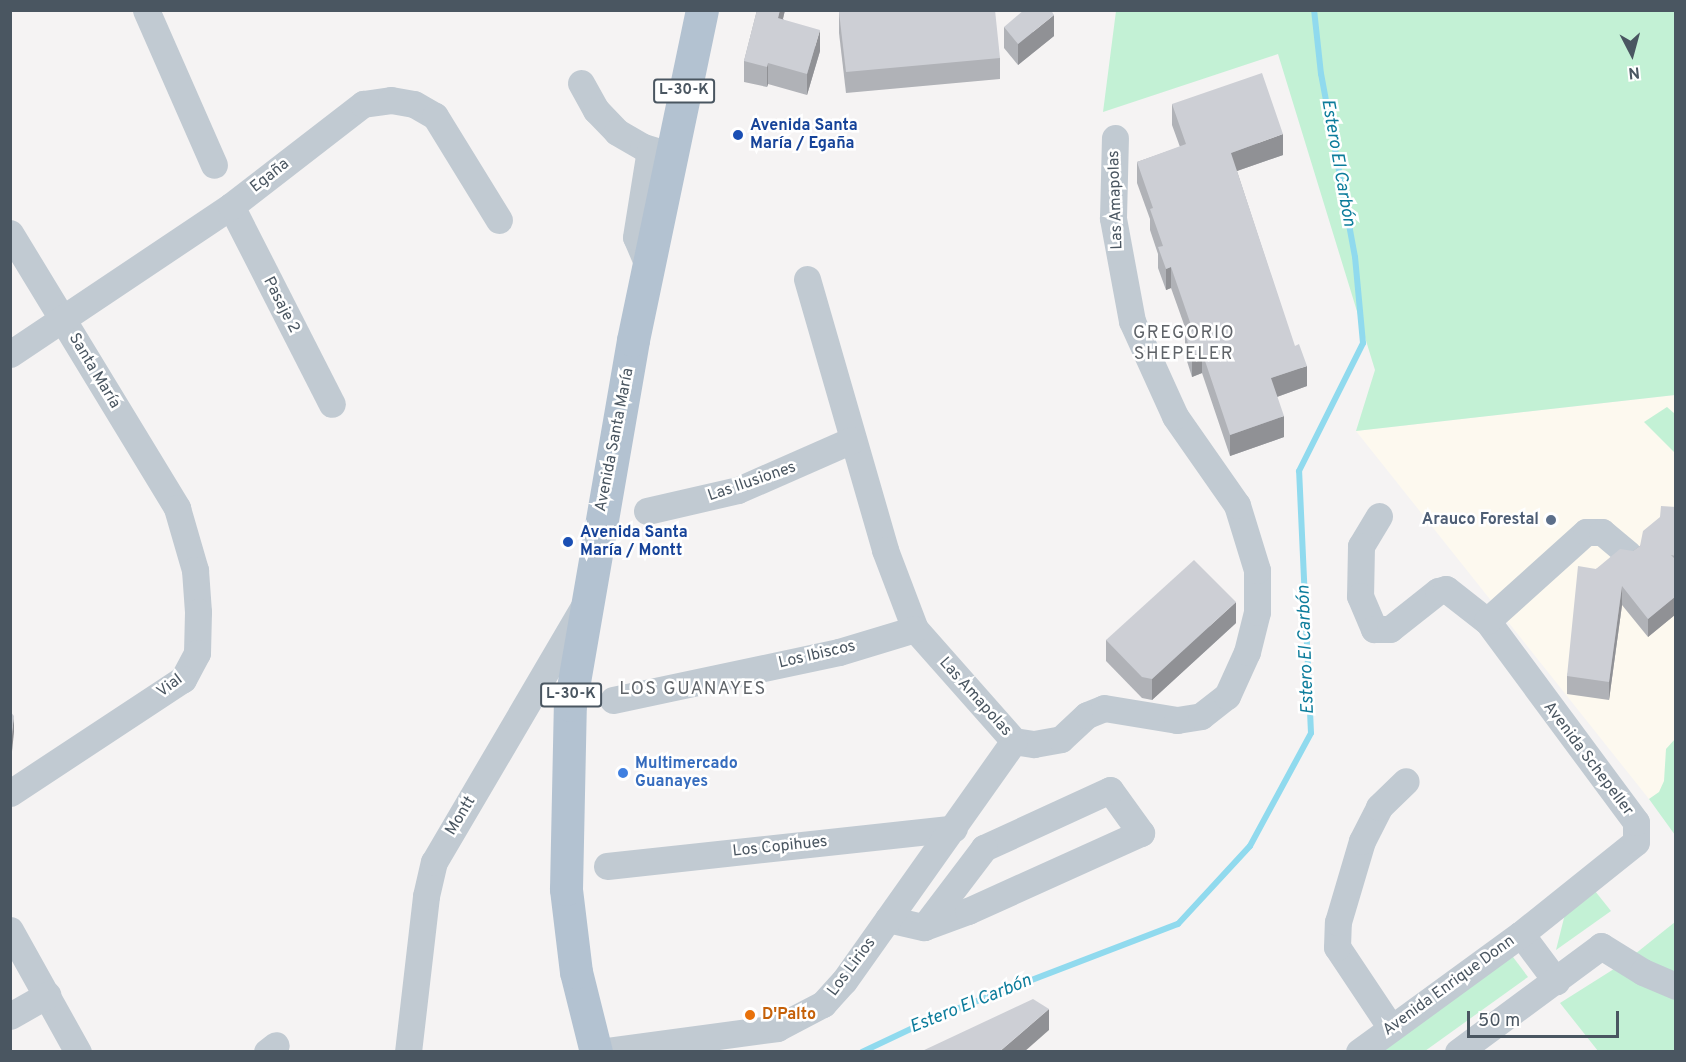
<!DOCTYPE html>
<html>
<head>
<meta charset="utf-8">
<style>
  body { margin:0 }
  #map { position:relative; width:1686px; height:1062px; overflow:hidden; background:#f5f3f3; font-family:Overpass,sans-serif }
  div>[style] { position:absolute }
  .commercial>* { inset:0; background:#fdf9ef }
  .green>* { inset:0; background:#c3f1d5 }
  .stream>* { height:6px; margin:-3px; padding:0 3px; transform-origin:3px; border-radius:3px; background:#90daee }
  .minor>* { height:27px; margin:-13.5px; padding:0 13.5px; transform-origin:13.5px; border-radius:13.5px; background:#c1cad2 }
  .major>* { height:33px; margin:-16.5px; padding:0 16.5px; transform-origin:16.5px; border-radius:16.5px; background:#b3c2d1 }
  .wall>* { inset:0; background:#b0b2b7 }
  .shaded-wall>* { inset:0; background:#909195 }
  .building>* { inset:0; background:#cdcfd5 }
  .dots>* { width:16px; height:16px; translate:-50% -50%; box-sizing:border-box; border:3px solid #fff; border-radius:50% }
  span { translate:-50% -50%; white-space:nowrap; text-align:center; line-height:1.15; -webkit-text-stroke:5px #fff; paint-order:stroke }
  .shield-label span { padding:2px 4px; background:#fff; border:2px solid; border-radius:4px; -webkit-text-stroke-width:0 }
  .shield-label { font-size:15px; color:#4a5661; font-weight:700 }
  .transit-label { font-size:16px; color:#164399; font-weight:700 }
  .left { translate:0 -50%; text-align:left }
  .street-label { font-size:16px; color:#4a5661 }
  .service-label { font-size:16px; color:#4e5e75; font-weight:700 }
  .right { translate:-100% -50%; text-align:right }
  .shop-label { font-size:16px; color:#366cbe; font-weight:700 }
  .food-label { font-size:16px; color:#c56008; font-weight:700 }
  .water-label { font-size:18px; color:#0c7c9b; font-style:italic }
  .neighbourhood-label { font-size:18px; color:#5f6368; letter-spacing:1.5px }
  .frame { position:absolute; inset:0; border:12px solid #4a5661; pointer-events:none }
  .north { position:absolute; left:1602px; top:24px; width:60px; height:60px; -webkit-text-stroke:4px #fff; paint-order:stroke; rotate:174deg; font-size:16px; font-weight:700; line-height:24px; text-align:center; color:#4a5661 }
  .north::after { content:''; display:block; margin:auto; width:21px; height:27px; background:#4a5661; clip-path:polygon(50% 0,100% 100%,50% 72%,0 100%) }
  .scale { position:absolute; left:1467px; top:1011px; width:152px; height:27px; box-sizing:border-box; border:3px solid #4a5661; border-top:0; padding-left:8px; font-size:18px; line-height:21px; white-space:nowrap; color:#4a5661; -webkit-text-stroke:4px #fff; paint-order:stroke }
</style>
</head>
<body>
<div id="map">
  <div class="commercial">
    <div style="clip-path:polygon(1675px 395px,1675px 782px,1649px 799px,1356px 431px)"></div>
  </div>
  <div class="green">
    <div style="clip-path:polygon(1116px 11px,1675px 11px,1675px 395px,1356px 431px,1375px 370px,1278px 54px,1103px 112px)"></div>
    <div style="clip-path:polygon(1667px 407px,1675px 414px,1675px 453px,1644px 422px)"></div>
    <div style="clip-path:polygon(1675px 739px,1675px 835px,1649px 799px,1659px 792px,1664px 781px,1666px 749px)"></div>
    <div style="clip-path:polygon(1595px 891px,1611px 911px,1556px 950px,1565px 914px)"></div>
    <div style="clip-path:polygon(1675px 922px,1675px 1051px,1598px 1051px,1560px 1003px,1625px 962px)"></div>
    <div style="clip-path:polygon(1510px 953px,1528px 977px,1425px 1051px,1376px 1052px)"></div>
  </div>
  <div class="stream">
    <div style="left:862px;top:1052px;width:84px;rotate:-25.3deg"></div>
    <div style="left:938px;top:1016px;width:257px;rotate:-21deg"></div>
    <div style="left:1178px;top:924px;width:106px;rotate:-47.3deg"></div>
    <div style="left:1250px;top:846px;width:128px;rotate:-61.6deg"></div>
    <div style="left:1311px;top:733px;width:262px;rotate:-92.6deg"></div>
    <div style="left:1299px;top:471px;width:143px;rotate:-63.4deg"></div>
    <div style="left:1363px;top:343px;width:86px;rotate:-95.3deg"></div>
    <div style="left:1355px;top:257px;width:186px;rotate:-100.5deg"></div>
    <div style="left:1321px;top:74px;width:64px;rotate:-96.2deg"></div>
  </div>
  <div class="minor">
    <div style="left:146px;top:10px;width:169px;rotate:66.3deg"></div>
    <div style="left:581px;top:83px;width:31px;rotate:61deg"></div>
    <div style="left:596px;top:110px;width:30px;rotate:46deg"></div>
    <div style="left:617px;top:132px;width:30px;rotate:30deg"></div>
    <div style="left:643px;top:147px;width:24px;rotate:17deg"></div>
    <div style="left:231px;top:206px;width:222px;rotate:63deg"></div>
    <div style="left:10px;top:233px;width:322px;rotate:58.7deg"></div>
    <div style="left:177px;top:508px;width:65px;rotate:73.8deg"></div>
    <div style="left:195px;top:570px;width:42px;rotate:85.9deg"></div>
    <div style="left:198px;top:612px;width:41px;rotate:91.4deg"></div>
    <div style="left:197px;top:653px;width:30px;rotate:118deg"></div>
    <div style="left:183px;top:679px;width:207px;rotate:146.6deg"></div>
    <div style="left:648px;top:265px;width:30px;rotate:-113deg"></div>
    <div style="left:636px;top:237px;width:88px;rotate:-80.9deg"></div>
    <div style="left:807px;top:279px;width:282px;rotate:73.9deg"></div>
    <div style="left:885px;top:550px;width:85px;rotate:69.2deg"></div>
    <div style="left:915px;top:629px;width:149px;rotate:48.5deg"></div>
    <div style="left:1014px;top:741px;width:20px;rotate:9deg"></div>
    <div style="left:1034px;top:744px;width:27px;rotate:-10deg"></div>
    <div style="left:1061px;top:739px;width:35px;rotate:-43deg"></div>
    <div style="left:1087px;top:715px;width:18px;rotate:-22deg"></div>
    <div style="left:1104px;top:708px;width:74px;rotate:9.3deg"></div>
    <div style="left:1177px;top:720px;width:24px;rotate:-9deg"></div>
    <div style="left:1201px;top:716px;width:33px;rotate:-38deg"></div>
    <div style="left:1227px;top:696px;width:48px;rotate:-65.6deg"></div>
    <div style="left:1247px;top:652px;width:41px;rotate:-76deg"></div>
    <div style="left:1257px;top:612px;width:42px;rotate:-90deg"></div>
    <div style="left:1257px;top:570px;width:68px;rotate:-107.1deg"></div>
    <div style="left:1237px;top:505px;width:108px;rotate:-124.9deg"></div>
    <div style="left:1175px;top:416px;width:104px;rotate:-114.4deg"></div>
    <div style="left:1132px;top:321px;width:105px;rotate:-100.5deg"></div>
    <div style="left:1113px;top:218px;width:80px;rotate:-88.6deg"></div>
    <div style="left:10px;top:354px;width:266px;rotate:-33.8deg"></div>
    <div style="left:231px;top:206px;width:167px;rotate:-37.7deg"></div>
    <div style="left:363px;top:104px;width:28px;rotate:-8deg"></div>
    <div style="left:391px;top:100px;width:23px;rotate:10deg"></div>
    <div style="left:414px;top:104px;width:24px;rotate:30deg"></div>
    <div style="left:435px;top:116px;width:122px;rotate:58.4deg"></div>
    <div style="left:647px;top:511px;width:93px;rotate:-13deg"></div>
    <div style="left:738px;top:490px;width:124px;rotate:-23.7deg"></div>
    <div style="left:1379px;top:516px;width:35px;rotate:121deg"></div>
    <div style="left:1361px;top:546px;width:50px;rotate:91.1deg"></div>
    <div style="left:1360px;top:596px;width:36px;rotate:67deg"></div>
    <div style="left:1374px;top:629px;width:16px"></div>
    <div style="left:1390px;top:629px;width:61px;rotate:-38.4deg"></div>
    <div style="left:1438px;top:591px;width:8px;rotate:-14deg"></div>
    <div style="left:1446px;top:589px;width:52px;rotate:38deg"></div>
    <div style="left:613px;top:700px;width:231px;rotate:-12deg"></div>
    <div style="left:839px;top:652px;width:79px;rotate:-16.8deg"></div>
    <div style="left:607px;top:866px;width:349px;rotate:-6.2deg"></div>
    <div style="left:888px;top:919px;width:37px;rotate:13deg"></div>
    <div style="left:924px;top:927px;width:47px;rotate:-20deg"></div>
    <div style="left:968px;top:911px;width:190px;rotate:-24.3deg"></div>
    <div style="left:1141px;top:833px;width:53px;rotate:-125.8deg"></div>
    <div style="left:1110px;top:790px;width:139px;rotate:155.3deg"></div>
    <div style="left:984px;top:848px;width:99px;rotate:127.2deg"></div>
    <div style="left:10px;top:930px;width:140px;rotate:60.9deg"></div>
    <div style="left:1521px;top:934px;width:59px;rotate:53.3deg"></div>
    <div style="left:10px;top:1016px;width:43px;rotate:-29.6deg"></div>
    <div style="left:1391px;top:1028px;width:97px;rotate:-123.7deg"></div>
    <div style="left:1337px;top:947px;width:25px;rotate:-88deg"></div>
    <div style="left:1338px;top:922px;width:84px;rotate:-73.5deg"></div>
    <div style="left:1362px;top:841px;width:38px;rotate:-63deg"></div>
    <div style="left:1379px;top:807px;width:37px;rotate:-44deg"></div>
    <div style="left:267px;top:1052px;width:11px;rotate:-38deg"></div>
    <div style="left:408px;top:1052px;width:157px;rotate:-83.4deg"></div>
    <div style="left:426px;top:896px;width:35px;rotate:-77deg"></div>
    <div style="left:434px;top:862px;width:294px;rotate:-59.6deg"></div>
    <div style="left:600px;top:1052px;width:179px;rotate:-7.7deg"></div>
    <div style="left:777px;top:1028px;width:52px;rotate:-27.6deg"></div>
    <div style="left:823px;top:1004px;width:31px;rotate:-48deg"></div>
    <div style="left:844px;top:981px;width:294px;rotate:-54.7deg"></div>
    <div style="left:1359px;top:1052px;width:200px;rotate:-36.1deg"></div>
    <div style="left:1521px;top:934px;width:147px;rotate:-38.7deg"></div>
    <div style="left:1636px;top:842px;width:20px;rotate:-90deg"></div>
    <div style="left:1636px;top:822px;width:250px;rotate:-126.5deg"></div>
    <div style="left:1487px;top:621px;width:133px;rotate:-42deg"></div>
    <div style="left:1586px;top:532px;width:16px"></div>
    <div style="left:1602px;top:532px;width:34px;rotate:40deg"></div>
    <div style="left:1458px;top:1052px;width:178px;rotate:-36.5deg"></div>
    <div style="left:1601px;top:946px;width:49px;rotate:31.8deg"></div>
    <div style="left:1643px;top:972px;width:36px;rotate:23deg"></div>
  </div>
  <div class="major">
    <div style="left:596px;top:1052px;width:82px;rotate:-104deg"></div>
    <div style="left:576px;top:972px;width:84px;rotate:-96.9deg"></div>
    <div style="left:566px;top:889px;width:184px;rotate:-88.8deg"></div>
    <div style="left:570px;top:705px;width:370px;rotate:-80.2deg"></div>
    <div style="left:633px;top:340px;width:337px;rotate:-78.2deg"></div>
  </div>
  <div class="wall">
    <div style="clip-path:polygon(757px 10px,785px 10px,783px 19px,820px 51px,807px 95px,768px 84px,767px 87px,744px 82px,744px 61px)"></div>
    <div style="clip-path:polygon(839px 12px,1000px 58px,1000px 79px,846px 93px,839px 33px)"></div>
    <div style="clip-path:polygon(1004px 27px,1054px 36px,1018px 65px,1004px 48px)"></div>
    <div style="clip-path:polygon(1172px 104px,1283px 155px,1237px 171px,1307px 386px,1277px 397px,1284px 437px,1230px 456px,1202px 373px,1192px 377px,1185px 355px,1185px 334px,1187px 333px,1171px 288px,1166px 290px,1158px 268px,1158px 254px,1150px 230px,1150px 219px,1137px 183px,1137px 162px,1180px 147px,1172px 125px)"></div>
    <div style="clip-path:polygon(1676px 507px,1676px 614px,1648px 637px,1622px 605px,1609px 700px,1567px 694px,1567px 676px,1596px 569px,1633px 551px,1640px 546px)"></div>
    <div style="clip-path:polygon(1236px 623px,1152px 700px,1142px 698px,1106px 661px,1106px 640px)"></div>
  </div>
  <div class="shaded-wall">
    <div style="clip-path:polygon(780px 10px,785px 10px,778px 39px,778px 18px)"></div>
    <div style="clip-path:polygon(1054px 15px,1054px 36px,1018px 65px,1018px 44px)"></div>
    <div style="clip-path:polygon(820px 30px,820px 51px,807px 95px,807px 74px)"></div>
    <div style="clip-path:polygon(768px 63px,768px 84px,767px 87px,767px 67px)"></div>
    <div style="clip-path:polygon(1283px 134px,1283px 155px,1231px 173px,1231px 153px)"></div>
    <div style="clip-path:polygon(1171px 267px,1171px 288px,1166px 290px,1166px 269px)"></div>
    <div style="clip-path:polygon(1202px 352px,1202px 373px,1192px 377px,1192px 356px)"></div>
    <div style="clip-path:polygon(1307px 366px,1307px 386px,1271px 399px,1271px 378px)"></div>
    <div style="clip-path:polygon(1284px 416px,1284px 437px,1230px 456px,1230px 435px)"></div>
    <div style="clip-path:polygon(1622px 586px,1622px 605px,1609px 700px,1609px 682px)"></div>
    <div style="clip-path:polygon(1676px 596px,1676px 614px,1648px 637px,1648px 619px)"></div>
    <div style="clip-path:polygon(1236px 602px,1236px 623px,1152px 700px,1152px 679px)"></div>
    <div style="clip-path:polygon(14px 716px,14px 732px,11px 761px,10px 762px,10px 746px)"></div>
    <div style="clip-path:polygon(1049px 1009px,1049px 1030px,1024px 1052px,999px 1052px)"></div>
  </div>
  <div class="building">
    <div style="clip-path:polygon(757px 10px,780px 10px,778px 18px,820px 30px,807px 74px,768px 63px,767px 67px,744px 61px)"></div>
    <div style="clip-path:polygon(859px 10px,995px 10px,1000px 58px,846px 72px,839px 12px)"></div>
    <div style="clip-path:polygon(1024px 10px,1051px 10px,1054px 15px,1018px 44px,1004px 27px)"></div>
    <div style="clip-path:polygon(1262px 73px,1283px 134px,1231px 153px,1295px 346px,1299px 344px,1307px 366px,1271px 378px,1284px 416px,1230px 435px,1202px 352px,1192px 356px,1185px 334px,1193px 331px,1171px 267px,1166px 269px,1158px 247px,1163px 246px,1150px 209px,1153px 208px,1137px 162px,1186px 144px,1172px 104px)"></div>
    <div style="clip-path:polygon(1661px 506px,1676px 507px,1676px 556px,1671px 555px,1676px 560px,1676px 596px,1648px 619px,1622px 586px,1609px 682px,1567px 676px,1578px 566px,1596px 569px,1620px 549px,1633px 551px,1640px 546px,1643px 531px,1660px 517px)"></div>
    <div style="clip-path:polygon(1194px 560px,1236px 602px,1152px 679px,1142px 677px,1106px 640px)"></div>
    <div style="clip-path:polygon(10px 711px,14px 716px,11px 745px,10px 746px)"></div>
    <div style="clip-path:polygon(1033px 999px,1049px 1009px,999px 1052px,920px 1052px)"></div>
  </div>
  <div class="dots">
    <div style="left:738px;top:135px;background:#1a4fb4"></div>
    <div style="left:1551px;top:520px;background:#5c6f8a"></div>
    <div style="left:568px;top:542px;background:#1a4fb4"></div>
    <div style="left:623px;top:773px;background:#3f7fe0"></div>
    <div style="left:750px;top:1015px;background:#e8710a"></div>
  </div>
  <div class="shield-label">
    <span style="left:684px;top:91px">L-30-K</span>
    <span style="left:571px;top:695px">L-30-K</span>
  </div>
  <div class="transit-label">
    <span class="left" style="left:750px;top:135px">Avenida Santa<br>María / Egaña</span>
    <span class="left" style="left:580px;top:542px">Avenida Santa<br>María / Montt</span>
  </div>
  <div class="street-label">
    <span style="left:270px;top:176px;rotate:-38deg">Egaña</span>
    <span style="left:1116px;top:200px;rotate:-92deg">Las Amapolas</span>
    <span style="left:281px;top:305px;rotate:63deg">Pasaje 2</span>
    <span style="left:94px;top:371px;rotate:59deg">Santa María</span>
    <span style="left:615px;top:440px;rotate:-79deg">Avenida Santa María</span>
    <span style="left:752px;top:482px;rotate:-19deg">Las Ilusiones</span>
    <span style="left:817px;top:655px;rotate:-13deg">Los Ibiscos</span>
    <span style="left:170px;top:686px;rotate:-37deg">Vial</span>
    <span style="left:975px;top:697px;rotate:48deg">Las Amapolas</span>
    <span style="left:1588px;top:759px;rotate:53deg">Avenida Schepeller</span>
    <span style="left:461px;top:816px;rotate:-59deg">Montt</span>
    <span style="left:780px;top:847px;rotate:-6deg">Los Copihues</span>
    <span style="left:852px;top:967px;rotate:-53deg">Los Lirios</span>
    <span style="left:1449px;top:986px;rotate:-36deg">Avenida Enrique Donn</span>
  </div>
  <div class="service-label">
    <span class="right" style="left:1539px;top:520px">Arauco Forestal</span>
  </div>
  <div class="shop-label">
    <span class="left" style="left:635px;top:773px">Multimercado<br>Guanayes</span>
  </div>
  <div class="food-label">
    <span class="left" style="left:762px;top:1015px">D'Palto</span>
  </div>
  <div class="water-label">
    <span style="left:1337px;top:163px;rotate:80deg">Estero El Carbón</span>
    <span style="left:1307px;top:650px;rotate:-92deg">Estero El Carbón</span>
    <span style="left:971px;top:1005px;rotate:-22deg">Estero El Carbón</span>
  </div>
  <div class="neighbourhood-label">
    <span style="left:1184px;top:345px">GREGORIO<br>SHEPELER</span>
    <span style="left:693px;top:690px">LOS GUANAYES</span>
  </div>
  <div class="frame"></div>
  <div class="north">N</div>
  <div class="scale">50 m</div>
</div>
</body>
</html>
